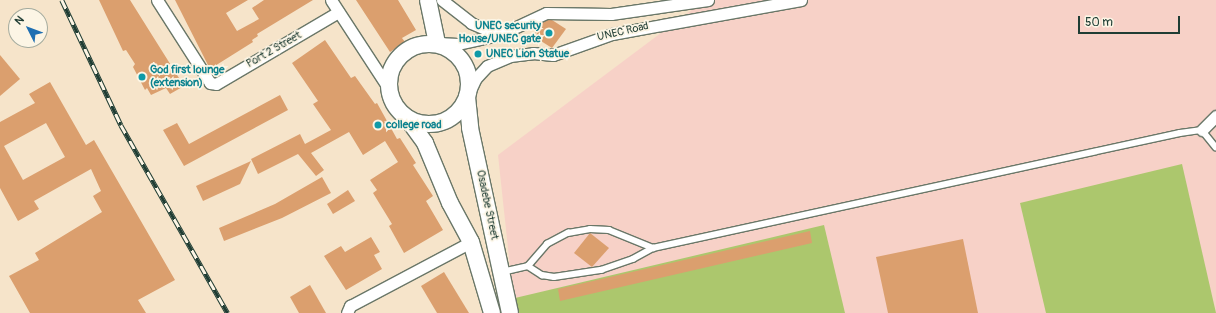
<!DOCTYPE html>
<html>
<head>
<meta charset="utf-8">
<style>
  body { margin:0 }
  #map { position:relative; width:1216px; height:313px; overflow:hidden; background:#f6e4ca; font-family:Pangolin,sans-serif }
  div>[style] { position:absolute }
  .built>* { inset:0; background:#f7d1c7 }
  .green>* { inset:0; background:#acc76d }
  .building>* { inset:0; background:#db9f6e }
  .roads { filter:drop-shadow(1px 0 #6a7768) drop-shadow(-1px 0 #6a7768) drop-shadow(0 1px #6a7768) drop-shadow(0 -1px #6a7768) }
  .service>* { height:5.5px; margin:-2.75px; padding:0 2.75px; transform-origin:2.75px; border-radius:2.75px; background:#fff }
  .minor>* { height:11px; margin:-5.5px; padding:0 5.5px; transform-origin:5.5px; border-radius:5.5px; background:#fff }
  .secondary>* { height:16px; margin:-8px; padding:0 8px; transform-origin:8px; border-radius:8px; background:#fff }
  .secondary>.ring { margin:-8px; padding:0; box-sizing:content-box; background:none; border:16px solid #fff; border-radius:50% }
  .rail>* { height:4.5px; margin-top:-2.25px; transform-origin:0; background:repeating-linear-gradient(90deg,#fcf5e5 0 9px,#1f3d34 0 18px); box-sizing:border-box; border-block:1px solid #1f3d34 }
  .dots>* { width:11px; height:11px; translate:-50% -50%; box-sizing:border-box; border:2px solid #fcf5e5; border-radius:50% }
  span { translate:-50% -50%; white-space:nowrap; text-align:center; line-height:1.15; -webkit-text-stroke:3.5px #fcf5e5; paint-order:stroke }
  .culture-label { font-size:11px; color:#0d838f; font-weight:700 }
  .right { translate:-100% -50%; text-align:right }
  .left { translate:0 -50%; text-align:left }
  .street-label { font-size:11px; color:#1f3d34 }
  .north { position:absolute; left:8px; top:8px; width:40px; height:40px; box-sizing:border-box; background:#fcf5e5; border:1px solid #a4ab9e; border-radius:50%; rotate:312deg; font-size:11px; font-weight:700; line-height:16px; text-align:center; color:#1f3d34 }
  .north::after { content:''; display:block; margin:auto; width:14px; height:18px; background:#1f6fb2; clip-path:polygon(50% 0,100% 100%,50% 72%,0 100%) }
  .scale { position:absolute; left:1078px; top:16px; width:102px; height:18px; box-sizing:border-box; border:2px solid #1f3d34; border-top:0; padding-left:5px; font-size:12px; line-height:14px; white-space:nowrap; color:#1f3d34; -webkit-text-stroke:3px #fcf5e5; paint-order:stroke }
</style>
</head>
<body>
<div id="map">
  <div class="built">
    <div style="clip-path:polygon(705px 0,1216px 0,1216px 313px,515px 313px,498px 155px)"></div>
  </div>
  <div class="green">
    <div style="clip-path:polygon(1182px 164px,1216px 313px,1046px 313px,1020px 203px)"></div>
    <div style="clip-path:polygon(824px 225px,845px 313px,519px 313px,515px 298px)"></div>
  </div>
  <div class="building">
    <div style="clip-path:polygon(99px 0,130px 0,184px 86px,170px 94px,166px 88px,151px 95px,147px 88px,145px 90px,133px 67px,135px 64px,126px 50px,123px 51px)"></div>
    <div style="clip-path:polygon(175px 0,248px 0,226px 13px,237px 31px,259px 19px,252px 8px,264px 0,313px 0,257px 34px,258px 36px,252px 40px,253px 42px,210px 69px)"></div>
    <div style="clip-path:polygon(356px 0,398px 0,416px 30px,402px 38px,405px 42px,390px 52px)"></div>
    <div style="clip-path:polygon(548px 20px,552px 20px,566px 29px,552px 48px,533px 36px,542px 22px)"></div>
    <div style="clip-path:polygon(325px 40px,351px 78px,355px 76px,375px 104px,377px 103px,397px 139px,400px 138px,416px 163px,413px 165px,433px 196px,426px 201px,443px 230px,404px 253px,389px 226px,392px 224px,373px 193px,377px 190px,370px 180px,398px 162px,385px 141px,363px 155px,349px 132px,311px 153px,324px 170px,316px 176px,298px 154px,258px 174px,251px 159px,300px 134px,305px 144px,331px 130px,313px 104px,318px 101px,292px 63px)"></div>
    <div style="clip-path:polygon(0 55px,20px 79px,0 96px)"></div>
    <div style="clip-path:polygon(evenodd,50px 82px,86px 145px,94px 140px,175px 280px,138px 300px,146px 313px,30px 313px,9px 276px,39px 260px,35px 253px,102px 212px,93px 196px,101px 191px,91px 169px,34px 201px,39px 209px,18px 221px,0 188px,0 122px,35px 103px,29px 94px,50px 82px,46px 123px,65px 157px,23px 180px,4px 146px,46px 123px)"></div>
    <div style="clip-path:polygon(280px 95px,288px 110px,184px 166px,163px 130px,177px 123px,189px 144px)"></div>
    <div style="clip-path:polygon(251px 161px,240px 184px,203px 201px,196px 186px)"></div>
    <div style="clip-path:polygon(322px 177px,331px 193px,282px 218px,224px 241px,219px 228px,275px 204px)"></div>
    <div style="clip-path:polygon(348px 190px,355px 201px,333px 214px,327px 204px)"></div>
    <div style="clip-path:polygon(810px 231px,812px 243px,560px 301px,558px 289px)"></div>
    <div style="clip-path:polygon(590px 233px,609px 248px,592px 267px,574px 253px)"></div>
    <div style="clip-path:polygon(371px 237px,380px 252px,374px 255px,382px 269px,346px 290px,324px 256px,341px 246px,345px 252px)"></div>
    <div style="clip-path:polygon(963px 239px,978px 313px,888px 313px,876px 257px)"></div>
    <div style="clip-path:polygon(444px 272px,469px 313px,437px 313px,421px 286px)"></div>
    <div style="clip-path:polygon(310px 285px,326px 313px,299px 313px,290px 297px)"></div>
  </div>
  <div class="roads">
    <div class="service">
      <div style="left:528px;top:266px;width:17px;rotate:33deg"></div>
      <div style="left:542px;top:275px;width:12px;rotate:9deg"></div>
      <div style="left:554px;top:277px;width:48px;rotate:-8.5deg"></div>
      <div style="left:601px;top:270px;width:34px;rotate:-19deg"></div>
      <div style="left:633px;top:259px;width:23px;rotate:-29deg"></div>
      <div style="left:653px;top:248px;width:539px;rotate:-12.31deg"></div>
      <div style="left:1180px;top:133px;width:22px;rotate:-8deg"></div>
      <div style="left:1202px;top:130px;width:22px;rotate:51deg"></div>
      <div style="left:502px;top:272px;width:27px;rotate:-13deg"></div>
      <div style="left:528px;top:266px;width:29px;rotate:-49deg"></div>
      <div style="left:547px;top:244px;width:24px;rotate:-28deg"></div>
      <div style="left:568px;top:233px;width:22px;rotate:-10deg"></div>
      <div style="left:590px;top:229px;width:19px;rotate:3deg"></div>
      <div style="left:609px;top:230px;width:48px;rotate:22.2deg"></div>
    </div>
    <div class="minor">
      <div style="left:157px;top:0;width:98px;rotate:57.4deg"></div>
      <div style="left:210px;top:83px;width:6px;rotate:9deg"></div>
      <div style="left:216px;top:84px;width:142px;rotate:-30.5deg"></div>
      <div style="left:331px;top:0;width:106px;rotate:56.9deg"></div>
      <div style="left:442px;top:0;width:37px;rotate:38deg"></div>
      <div style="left:471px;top:23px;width:30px;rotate:23deg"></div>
      <div style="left:437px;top:43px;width:21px;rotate:3deg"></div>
      <div style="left:458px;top:44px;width:42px;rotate:-12.4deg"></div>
      <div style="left:499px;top:35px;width:52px;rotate:-25.1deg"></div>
      <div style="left:546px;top:13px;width:65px;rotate:0.9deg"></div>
      <div style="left:611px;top:14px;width:98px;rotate:-8.2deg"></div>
      <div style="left:467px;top:97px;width:21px;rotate:-65deg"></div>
      <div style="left:476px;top:78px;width:16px;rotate:-47deg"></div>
      <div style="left:487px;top:66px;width:25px;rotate:-23deg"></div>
      <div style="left:510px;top:56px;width:23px;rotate:-7deg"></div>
      <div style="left:533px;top:53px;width:20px;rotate:6deg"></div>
      <div style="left:553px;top:55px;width:63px;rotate:-19.6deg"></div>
      <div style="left:612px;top:34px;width:192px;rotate:-10.2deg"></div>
      <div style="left:1202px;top:130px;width:20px;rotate:-45deg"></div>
      <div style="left:347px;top:313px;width:8px;rotate:-67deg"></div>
      <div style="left:350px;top:306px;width:137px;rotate:-27.9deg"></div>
    </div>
    <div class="secondary">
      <div style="left:428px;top:0;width:44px;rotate:78.2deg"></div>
      <div class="ring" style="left:389px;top:44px;width:64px;height:64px"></div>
      <div style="left:467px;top:97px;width:31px;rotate:84deg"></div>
      <div style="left:470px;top:128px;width:189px;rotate:77.8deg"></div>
      <div style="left:407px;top:118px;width:31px;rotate:54deg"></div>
      <div style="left:425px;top:143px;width:65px;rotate:67.4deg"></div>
      <div style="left:450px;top:203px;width:44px;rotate:61.7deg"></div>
      <div style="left:471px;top:242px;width:74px;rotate:73.5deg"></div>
    </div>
  </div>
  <div class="rail">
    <div style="left:62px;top:0;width:138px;rotate:64.7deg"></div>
    <div style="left:121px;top:125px;width:216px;rotate:60.4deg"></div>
  </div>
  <div class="dots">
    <div style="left:549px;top:33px;background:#0f9aa8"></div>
    <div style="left:478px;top:54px;background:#0f9aa8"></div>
    <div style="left:142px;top:77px;background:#0f9aa8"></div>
    <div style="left:378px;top:125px;background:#0f9aa8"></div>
  </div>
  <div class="culture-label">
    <span class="right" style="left:541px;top:33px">UNEC security<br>House/UNEC gate</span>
    <span class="left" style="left:486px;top:54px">UNEC Lion Statue</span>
    <span class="left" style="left:150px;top:77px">God first lounge<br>(extension)</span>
    <span class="left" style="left:386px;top:125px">college road</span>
  </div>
  <div class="street-label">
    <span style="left:623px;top:32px;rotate:-13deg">UNEC Road</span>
    <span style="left:274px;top:50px;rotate:-30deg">Port 2 Street</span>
    <span style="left:487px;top:205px;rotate:78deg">Osadebe Street</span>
  </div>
  <div class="north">N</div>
  <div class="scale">50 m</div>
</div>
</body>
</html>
